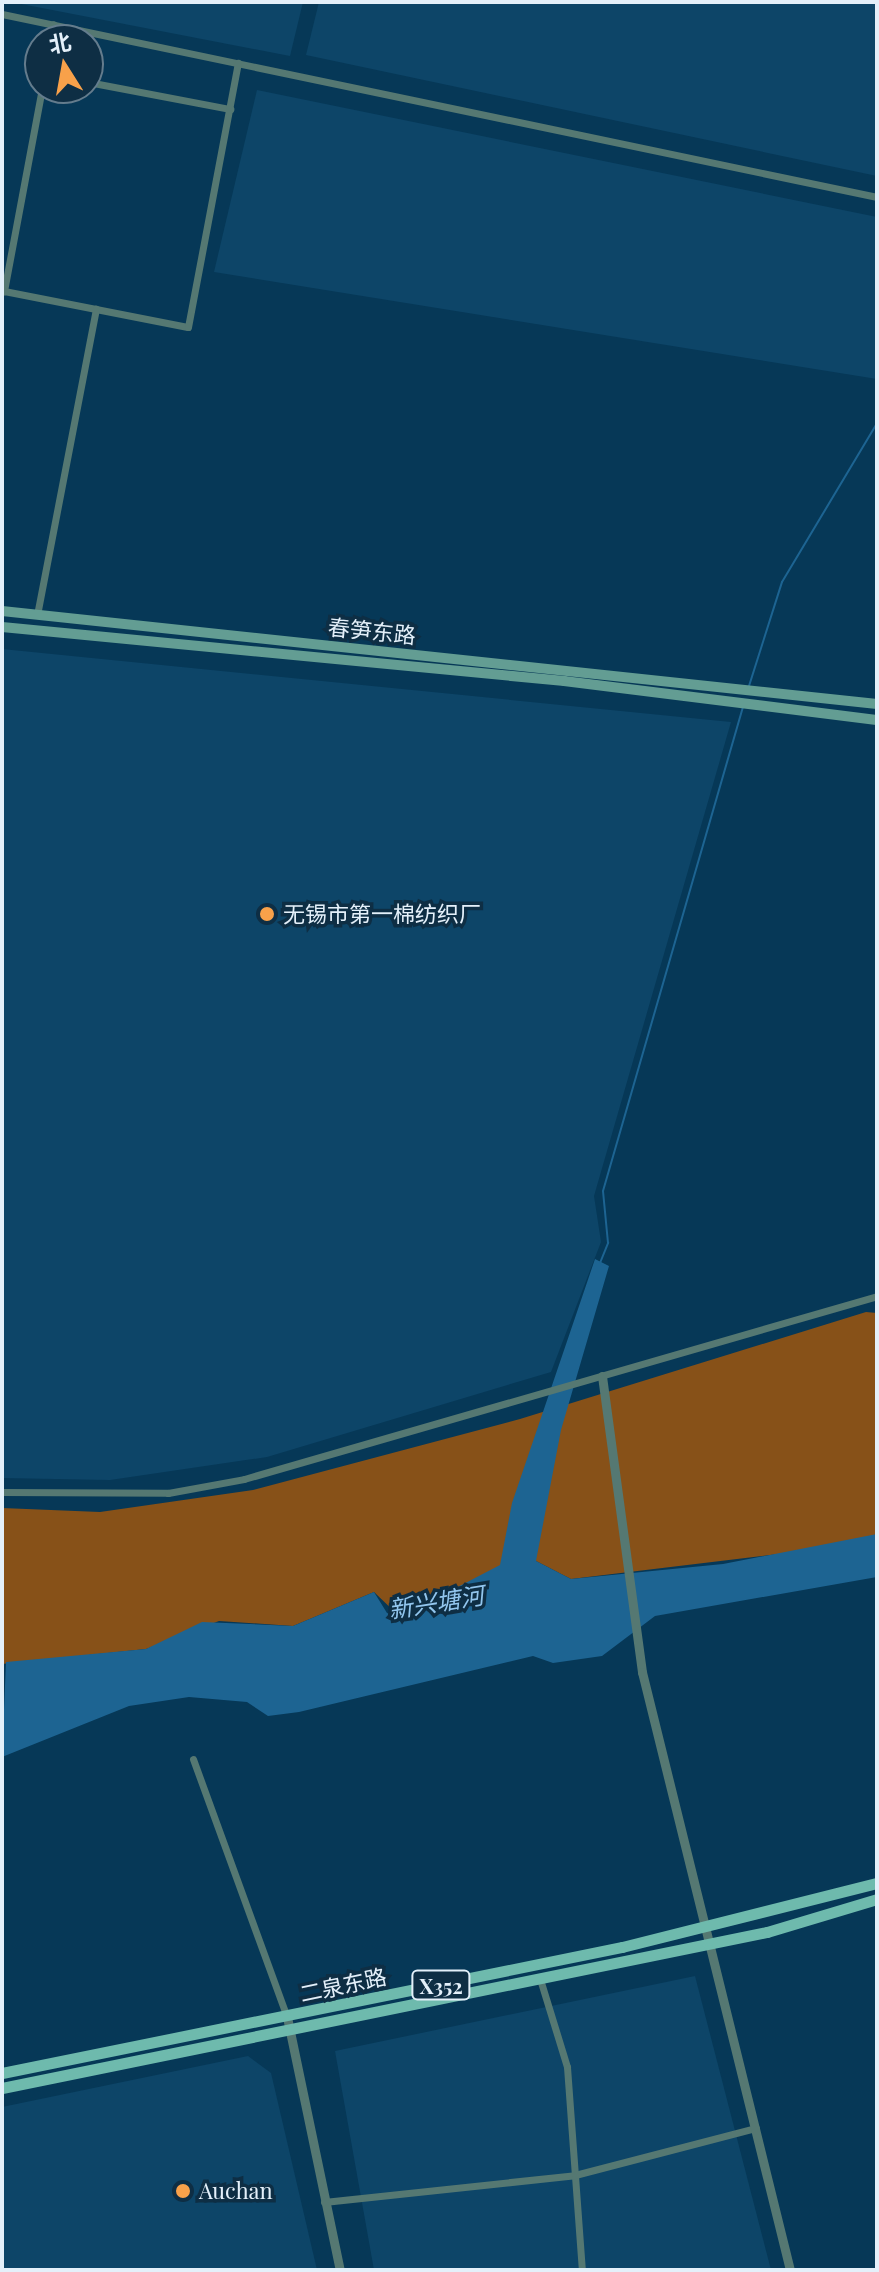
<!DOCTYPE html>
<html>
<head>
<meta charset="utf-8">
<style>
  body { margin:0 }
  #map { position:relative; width:879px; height:2272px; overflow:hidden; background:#063857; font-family:"Playfair Display","Noto Sans SC",serif }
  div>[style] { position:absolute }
  .built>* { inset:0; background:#0d4568 }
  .green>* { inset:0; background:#875118 }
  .water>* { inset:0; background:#1d6492 }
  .stream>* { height:2px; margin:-1px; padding:0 1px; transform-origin:1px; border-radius:1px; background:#1d6492 }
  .minor>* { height:7px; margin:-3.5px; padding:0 3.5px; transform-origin:3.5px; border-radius:3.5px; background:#557872 }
  .tertiary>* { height:9px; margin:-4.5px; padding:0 4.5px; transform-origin:4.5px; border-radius:4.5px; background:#557872 }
  .secondary>* { height:10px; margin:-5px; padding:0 5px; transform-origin:5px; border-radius:5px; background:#639d93 }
  .primary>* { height:11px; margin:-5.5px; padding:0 5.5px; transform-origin:5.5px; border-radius:5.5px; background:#6ebaad }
  .dots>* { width:22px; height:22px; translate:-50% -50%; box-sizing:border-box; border:4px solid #0e2e44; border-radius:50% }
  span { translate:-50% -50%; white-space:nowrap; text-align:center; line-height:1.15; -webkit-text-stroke:7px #0e2e44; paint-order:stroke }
  .shield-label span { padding:2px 6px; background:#0e2e44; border:2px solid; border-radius:6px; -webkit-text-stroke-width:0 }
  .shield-label { font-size:20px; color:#e4f0fa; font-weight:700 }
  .street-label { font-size:22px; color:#e4f0fa }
  .poi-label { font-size:22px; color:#e4f0fa }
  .left { translate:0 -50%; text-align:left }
  .water-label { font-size:24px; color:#92c6ee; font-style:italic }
  .frame { position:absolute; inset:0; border:4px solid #e4f0fa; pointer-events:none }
  .north { position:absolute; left:24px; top:24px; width:80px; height:80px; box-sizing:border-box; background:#0e2e44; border:2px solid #647c8d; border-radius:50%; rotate:349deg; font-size:22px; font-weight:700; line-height:32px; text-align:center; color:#e4f0fa }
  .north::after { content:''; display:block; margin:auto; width:28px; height:36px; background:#f8a14a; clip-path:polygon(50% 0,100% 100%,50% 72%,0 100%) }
</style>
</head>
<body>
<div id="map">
  <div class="built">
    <div style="clip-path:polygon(11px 2px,303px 2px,290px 56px)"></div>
    <div style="clip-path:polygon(319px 2px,877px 2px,877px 176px,306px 55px)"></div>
    <div style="clip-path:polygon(257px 90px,877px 217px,877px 379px,214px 272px)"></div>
    <div style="clip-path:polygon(2px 649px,731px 722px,594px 1196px,601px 1242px,551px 1372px,267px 1457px,110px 1480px,2px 1478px)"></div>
    <div style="clip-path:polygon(695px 1976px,771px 2270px,374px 2270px,335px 2051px)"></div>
    <div style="clip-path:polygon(248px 2056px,271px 2073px,317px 2270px,2px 2270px,2px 2107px)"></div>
  </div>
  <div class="green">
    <div style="clip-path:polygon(866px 1312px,877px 1313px,877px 1542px,571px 1579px,536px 1561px,400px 1617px,374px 1592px,293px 1626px,219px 1621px,146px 1649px,2px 1664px,2px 1508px,100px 1512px,253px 1490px,520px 1419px)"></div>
  </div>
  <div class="water">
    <div style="clip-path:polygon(595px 1259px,609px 1266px,561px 1430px,536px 1561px,571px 1579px,723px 1564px,877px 1534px,877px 1577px,655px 1616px,602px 1656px,553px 1663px,533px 1656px,299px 1712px,268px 1716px,247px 1702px,189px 1697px,129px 1706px,2px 1757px,6px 1662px,146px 1649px,202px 1622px,293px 1626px,374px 1592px,387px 1613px,400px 1617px,500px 1565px,512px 1503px)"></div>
  </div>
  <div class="stream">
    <div style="left:749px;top:686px;width:109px;rotate:-72.4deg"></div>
    <div style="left:782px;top:582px;width:185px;rotate:-59.1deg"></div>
    <div style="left:600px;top:1263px;width:22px;rotate:-68deg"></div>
    <div style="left:608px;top:1243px;width:52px;rotate:-95.5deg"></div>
    <div style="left:603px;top:1191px;width:504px;rotate:-73.87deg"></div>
  </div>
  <div class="minor">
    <div style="left:2px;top:14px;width:894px;rotate:11.81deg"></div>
    <div style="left:50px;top:40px;width:16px;rotate:-79deg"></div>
    <div style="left:88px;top:82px;width:145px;rotate:10.8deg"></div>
    <div style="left:42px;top:88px;width:207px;rotate:100.6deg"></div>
    <div style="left:4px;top:291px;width:187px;rotate:11.1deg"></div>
    <div style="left:188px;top:327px;width:269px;rotate:-79.3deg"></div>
    <div style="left:37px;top:615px;width:312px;rotate:-79.1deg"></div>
    <div style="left:2px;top:1492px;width:166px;rotate:0.3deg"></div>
    <div style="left:168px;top:1493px;width:77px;rotate:-10.4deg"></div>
    <div style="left:244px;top:1479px;width:659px;rotate:-16.12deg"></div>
    <div style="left:193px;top:1759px;width:275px;rotate:70deg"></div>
    <div style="left:540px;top:1979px;width:92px;rotate:72.9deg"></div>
    <div style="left:567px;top:2067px;width:204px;rotate:85.8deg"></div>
    <div style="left:324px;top:2202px;width:252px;rotate:-6.1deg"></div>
    <div style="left:575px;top:2175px;width:187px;rotate:-14.6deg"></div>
  </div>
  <div class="tertiary">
    <div style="left:602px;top:1376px;width:299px;rotate:82.3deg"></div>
    <div style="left:642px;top:1672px;width:616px;rotate:76.1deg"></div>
    <div style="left:287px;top:2017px;width:258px;rotate:78.2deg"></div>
  </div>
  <div class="secondary">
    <div style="left:2px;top:611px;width:880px;rotate:6.07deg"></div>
    <div style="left:2px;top:627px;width:565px;rotate:5.49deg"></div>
    <div style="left:564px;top:681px;width:315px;rotate:7.1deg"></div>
  </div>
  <div class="primary">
    <div style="left:2px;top:2073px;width:633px;rotate:-11.49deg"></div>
    <div style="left:622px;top:1947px;width:263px;rotate:-14.1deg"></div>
    <div style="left:2px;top:2088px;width:781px;rotate:-11.53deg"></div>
    <div style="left:767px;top:1932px;width:115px;rotate:-16.7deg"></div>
  </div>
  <div class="dots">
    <div style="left:267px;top:914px;background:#f8a14a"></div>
    <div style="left:183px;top:2191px;background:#f8a14a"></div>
  </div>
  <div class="shield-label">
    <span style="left:441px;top:1985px">X352</span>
  </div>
  <div class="street-label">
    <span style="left:372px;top:631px;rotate:6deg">春笋东路</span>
    <span style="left:343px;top:1985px;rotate:-12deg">二泉东路</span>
  </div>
  <div class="poi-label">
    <span class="left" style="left:283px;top:914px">无锡市第一棉纺织厂</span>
    <span class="left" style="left:199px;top:2191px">Auchan</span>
  </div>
  <div class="water-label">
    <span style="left:436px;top:1602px;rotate:-9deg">新兴塘河</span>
  </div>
  <div class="frame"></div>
  <div class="north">北</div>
</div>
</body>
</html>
